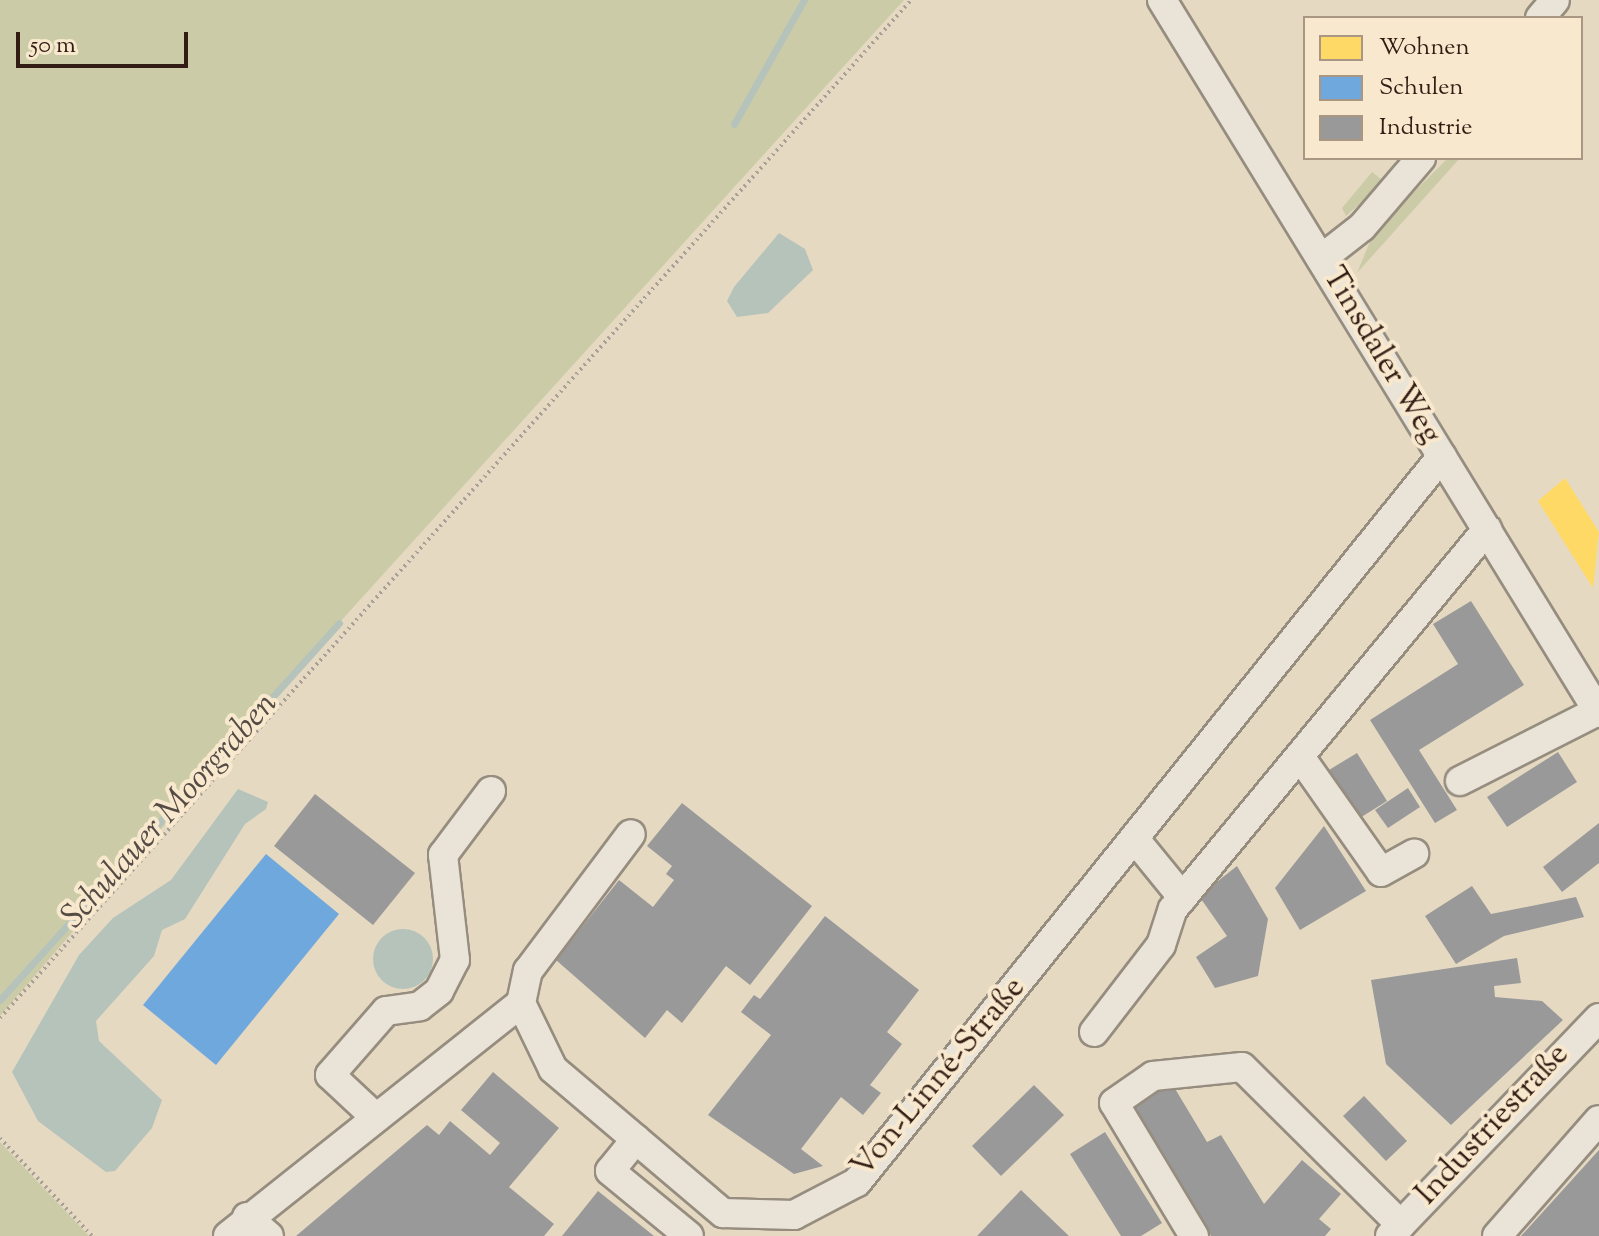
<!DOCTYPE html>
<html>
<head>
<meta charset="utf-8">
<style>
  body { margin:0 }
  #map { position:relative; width:1599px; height:1236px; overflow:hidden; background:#e5d9c2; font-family:"Sorts Mill Goudy",serif }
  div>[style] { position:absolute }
  .green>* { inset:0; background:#cbcca7 }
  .water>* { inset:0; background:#b5c3bb }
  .round { border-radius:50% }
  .homes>* { inset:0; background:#ffd966 }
  .schools>* { inset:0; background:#6fa8dc }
  .industry>* { inset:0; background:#999 }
  .stream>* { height:7px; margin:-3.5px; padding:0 3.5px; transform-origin:3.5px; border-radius:3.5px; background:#b5c3bb }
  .path>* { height:4px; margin-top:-2px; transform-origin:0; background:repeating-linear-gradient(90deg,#a8a097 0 2px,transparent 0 6px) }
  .roads { filter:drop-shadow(2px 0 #968d7f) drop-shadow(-2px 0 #968d7f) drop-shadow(0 2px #968d7f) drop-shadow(0 -2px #968d7f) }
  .minor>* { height:28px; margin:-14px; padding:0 14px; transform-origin:14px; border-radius:14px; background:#e9e3d8 }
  span { translate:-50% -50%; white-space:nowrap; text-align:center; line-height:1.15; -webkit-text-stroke:8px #f8e9ce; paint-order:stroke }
  .street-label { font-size:32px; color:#331c13 }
  .water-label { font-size:34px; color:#544b45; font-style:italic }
  .legend { position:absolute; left:1303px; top:16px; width:280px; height:144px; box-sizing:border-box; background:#f8e9ce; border:2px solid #a99783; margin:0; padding:10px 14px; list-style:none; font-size:24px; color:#331c13 }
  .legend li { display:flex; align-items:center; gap:16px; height:40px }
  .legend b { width:40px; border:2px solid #a99783 }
  .scale { position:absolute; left:16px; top:32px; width:172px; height:36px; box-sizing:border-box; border:4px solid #331c13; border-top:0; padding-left:10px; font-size:24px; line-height:28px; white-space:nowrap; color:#331c13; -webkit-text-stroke:6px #f8e9ce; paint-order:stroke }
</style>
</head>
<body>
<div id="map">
  <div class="green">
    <div style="clip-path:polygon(0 0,904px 0,339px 623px,0 1016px)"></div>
    <div style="clip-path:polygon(1448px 158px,1460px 158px,1357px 273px,1374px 232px)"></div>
    <div style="clip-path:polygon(1372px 172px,1385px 182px,1346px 216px,1342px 208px)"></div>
    <div style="clip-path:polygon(0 1142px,89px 1236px,0 1236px)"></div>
  </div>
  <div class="water">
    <div style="clip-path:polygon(779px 233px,805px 249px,813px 270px,768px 313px,737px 317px,727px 301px,734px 287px)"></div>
    <div style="clip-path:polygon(238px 789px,268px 802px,266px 809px,245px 824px,185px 919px,162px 930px,154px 956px,96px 1021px,99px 1041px,162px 1100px,152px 1128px,115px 1171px,106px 1172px,38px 1121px,12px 1072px,79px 955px,113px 918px,171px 880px)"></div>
    <div class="round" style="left:373px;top:929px;width:60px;height:60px"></div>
  </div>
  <div class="homes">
    <div style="clip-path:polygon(1565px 478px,1599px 532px,1593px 588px,1538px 501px)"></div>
  </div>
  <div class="schools">
    <div style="clip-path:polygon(266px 854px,339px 914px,216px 1065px,143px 1005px)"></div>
  </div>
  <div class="industry">
    <div style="clip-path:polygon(1471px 601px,1524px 685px,1419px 750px,1457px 810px,1435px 823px,1370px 720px,1458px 664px,1433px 624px)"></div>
    <div style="clip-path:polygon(1558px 752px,1577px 782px,1507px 827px,1487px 797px)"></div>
    <div style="clip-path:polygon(1357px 753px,1387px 801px,1355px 821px,1324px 773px)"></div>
    <div style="clip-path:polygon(1408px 788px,1420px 807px,1388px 828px,1375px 810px)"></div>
    <div style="clip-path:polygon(315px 794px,415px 873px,373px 925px,274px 846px)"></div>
    <div style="clip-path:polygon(682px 803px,812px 906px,750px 985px,726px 966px,682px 1023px,667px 1010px,645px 1038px,556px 960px,619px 880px,653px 907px,674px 880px,666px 874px,672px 866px,647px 846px)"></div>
    <div style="clip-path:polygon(1599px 823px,1599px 863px,1562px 892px,1543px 867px)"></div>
    <div style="clip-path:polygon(1324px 826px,1366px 891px,1300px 930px,1275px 888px)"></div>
    <div style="clip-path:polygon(1237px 866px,1268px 919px,1258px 976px,1215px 988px,1196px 957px,1227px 936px,1199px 896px)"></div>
    <div style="clip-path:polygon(1472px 886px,1491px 914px,1576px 897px,1584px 917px,1504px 936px,1456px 964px,1425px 916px)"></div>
    <div style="clip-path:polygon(825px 916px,919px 990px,887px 1032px,902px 1044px,870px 1085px,881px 1093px,863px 1115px,841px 1097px,801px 1149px,823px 1166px,794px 1174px,708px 1115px,771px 1035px,741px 1012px,754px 995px,760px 999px)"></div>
    <div style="clip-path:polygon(1517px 958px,1521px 983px,1494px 986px,1495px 997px,1542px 1001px,1563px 1020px,1451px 1125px,1386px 1064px,1371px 980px)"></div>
    <div style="clip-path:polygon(493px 1072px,559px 1128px,509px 1187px,554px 1224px,544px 1236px,296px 1236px,427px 1125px,439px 1135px,450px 1121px,490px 1155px,500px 1143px,461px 1110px)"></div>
    <div style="clip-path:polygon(1171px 1082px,1207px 1142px,1221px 1135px,1264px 1204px,1302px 1160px,1341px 1194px,1319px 1219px,1331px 1229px,1325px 1236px,1211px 1236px,1132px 1109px)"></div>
    <div style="clip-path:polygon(1034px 1085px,1064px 1115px,1001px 1176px,972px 1146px)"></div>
    <div style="clip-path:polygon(1364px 1096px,1407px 1141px,1386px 1161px,1343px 1116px)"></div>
    <div style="clip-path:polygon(1105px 1132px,1162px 1223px,1141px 1236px,1121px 1236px,1070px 1154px)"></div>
    <div style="clip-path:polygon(1599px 1150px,1599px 1236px,1521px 1236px)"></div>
    <div style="clip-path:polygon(1021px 1190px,1069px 1236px,977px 1236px)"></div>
    <div style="clip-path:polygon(598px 1191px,654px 1236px,562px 1236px)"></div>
  </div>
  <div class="stream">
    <div style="left:734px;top:124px;width:142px;rotate:-60.6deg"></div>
    <div style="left:0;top:1000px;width:507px;rotate:-48.04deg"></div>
  </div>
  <div class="path">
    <div style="left:0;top:1018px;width:1366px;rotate:-48.17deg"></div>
    <div style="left:0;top:1138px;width:134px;rotate:46.8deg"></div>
  </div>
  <div class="roads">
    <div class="minor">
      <div style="left:1162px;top:0;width:836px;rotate:58.5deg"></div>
      <div style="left:1540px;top:18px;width:23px;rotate:-50deg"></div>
      <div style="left:1321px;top:259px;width:52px;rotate:-38deg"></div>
      <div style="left:1362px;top:227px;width:91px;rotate:-49.5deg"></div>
      <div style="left:1301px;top:758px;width:139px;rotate:54.9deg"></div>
      <div style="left:1381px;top:872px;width:38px;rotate:-29deg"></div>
      <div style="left:1460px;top:781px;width:155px;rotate:-26.9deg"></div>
      <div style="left:1134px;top:838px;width:77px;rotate:50.8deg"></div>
      <div style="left:521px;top:1003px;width:33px;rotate:-78deg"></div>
      <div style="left:528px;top:971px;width:171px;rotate:-53.1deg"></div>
      <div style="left:1094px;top:1032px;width:110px;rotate:-52.4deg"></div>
      <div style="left:1161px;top:945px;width:38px;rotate:-72deg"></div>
      <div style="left:1173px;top:909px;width:493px;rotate:-50.4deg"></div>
      <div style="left:374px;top:1116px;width:60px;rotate:-137deg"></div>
      <div style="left:330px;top:1075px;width:85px;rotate:-48.8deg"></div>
      <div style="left:386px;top:1011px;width:34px;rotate:-8deg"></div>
      <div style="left:420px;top:1006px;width:24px;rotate:-38deg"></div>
      <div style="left:439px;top:991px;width:35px;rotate:-63deg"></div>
      <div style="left:455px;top:960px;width:106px;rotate:-96.5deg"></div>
      <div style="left:443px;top:855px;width:80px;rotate:-53.1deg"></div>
      <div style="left:636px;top:1139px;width:41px;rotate:129.1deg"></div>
      <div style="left:610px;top:1171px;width:102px;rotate:39.4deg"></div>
      <div style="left:247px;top:1217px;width:29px;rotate:41deg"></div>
      <div style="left:228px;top:1236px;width:374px;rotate:-38.5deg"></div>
      <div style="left:521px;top:1003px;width:73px;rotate:64.1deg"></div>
      <div style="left:553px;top:1069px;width:223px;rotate:40.3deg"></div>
      <div style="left:723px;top:1213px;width:71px;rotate:1.6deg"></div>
      <div style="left:794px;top:1215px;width:71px;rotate:-27.6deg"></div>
      <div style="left:857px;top:1182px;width:932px;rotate:-51.14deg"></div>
      <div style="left:1194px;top:1236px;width:155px;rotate:-121deg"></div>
      <div style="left:1114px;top:1103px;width:47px;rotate:-34.7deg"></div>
      <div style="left:1153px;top:1076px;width:89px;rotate:-5.8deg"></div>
      <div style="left:1242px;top:1067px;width:224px;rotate:44.8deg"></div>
      <div style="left:1390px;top:1236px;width:302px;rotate:-46.2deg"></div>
      <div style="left:1497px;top:1236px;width:154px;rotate:-48.7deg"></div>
    </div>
  </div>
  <div class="street-label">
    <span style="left:1381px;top:356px;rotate:59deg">Tinsdaler Weg</span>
    <span style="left:939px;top:1078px;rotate:-50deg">Von-Linné-Straße</span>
    <span style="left:1493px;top:1125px;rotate:-47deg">Industriestraße</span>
  </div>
  <div class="water-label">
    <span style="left:170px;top:811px;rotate:-48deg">Schulauer Moorgraben</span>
  </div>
  <ul class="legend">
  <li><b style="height:22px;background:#ffd966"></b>Wohnen</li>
  <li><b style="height:22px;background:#6fa8dc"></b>Schulen</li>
  <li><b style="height:22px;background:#999"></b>Industrie</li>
  </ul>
  <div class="scale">50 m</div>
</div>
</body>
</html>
